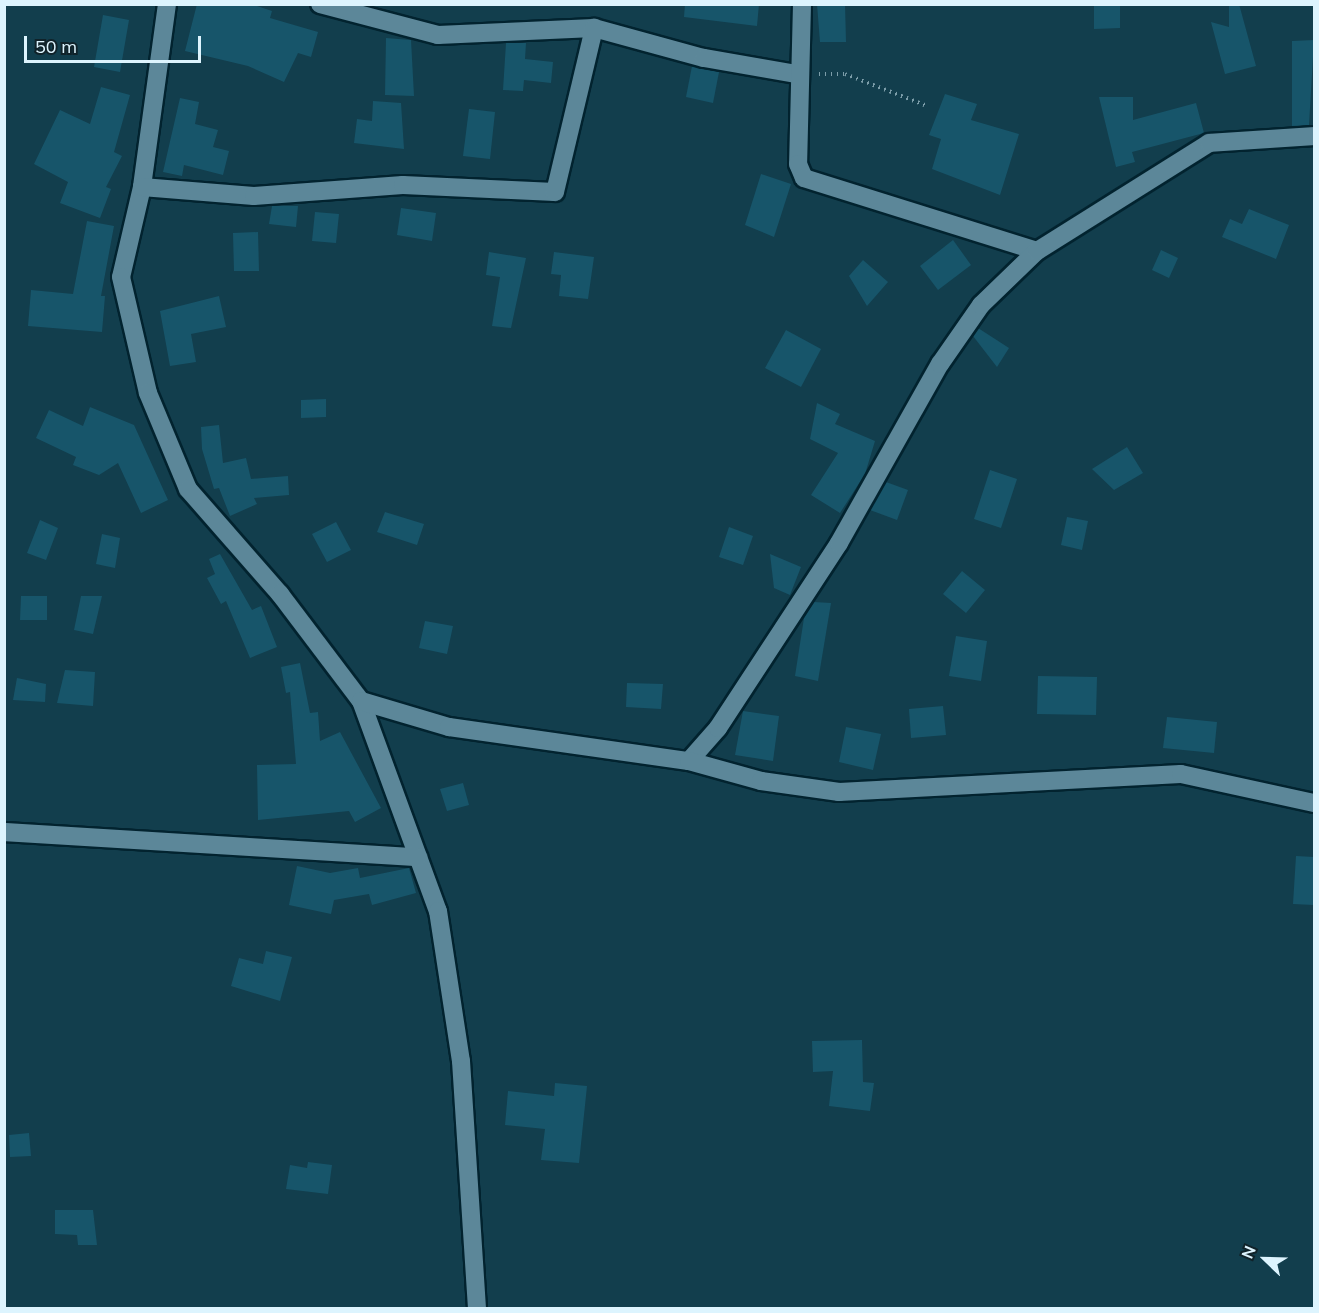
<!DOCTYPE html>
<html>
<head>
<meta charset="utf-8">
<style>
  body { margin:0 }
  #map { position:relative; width:1319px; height:1313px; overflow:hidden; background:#123e4d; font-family:Mulish,sans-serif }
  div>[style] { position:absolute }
  .building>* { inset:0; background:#17556a }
  .path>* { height:4px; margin-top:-2px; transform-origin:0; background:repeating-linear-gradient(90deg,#7c9da9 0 1.5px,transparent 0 6px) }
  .roads { filter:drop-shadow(2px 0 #02232f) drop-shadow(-2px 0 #02232f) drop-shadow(0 2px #02232f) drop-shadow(0 -2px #02232f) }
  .minor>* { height:18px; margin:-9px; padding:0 9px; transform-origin:9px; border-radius:9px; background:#5c8799 }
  span { translate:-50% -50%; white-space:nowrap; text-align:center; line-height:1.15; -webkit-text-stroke:5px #102229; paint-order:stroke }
  .frame { position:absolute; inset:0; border:6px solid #ddf4fe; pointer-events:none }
  .north { position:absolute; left:1235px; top:1229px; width:60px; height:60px; -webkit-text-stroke:4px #102229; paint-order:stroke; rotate:293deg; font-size:16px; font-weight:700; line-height:24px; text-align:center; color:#ddf4fe }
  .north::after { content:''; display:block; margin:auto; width:21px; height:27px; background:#ddf4fe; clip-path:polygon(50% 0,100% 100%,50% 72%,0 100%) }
  .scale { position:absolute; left:24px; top:36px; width:177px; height:27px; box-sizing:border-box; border:3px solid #ddf4fe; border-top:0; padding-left:8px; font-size:18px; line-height:21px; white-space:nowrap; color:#ddf4fe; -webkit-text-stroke:4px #102229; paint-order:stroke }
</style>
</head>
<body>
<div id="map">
  <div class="building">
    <div style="clip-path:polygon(197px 4px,251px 4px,272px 11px,270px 18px,318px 32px,311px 57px,298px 53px,284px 82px,248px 66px,185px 51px)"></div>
    <div style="clip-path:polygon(685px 4px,759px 4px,757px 26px,684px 17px)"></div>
    <div style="clip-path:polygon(817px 4px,845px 4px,846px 42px,820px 42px)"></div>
    <div style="clip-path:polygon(1094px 4px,1120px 4px,1120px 28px,1094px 29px)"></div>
    <div style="clip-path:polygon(1229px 4px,1239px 4px,1256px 66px,1225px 74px,1211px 22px,1229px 27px)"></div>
    <div style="clip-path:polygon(103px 15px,129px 20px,120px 72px,94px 67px)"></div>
    <div style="clip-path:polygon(386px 38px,411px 40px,414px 96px,385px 95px)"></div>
    <div style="clip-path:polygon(1314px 40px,1309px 125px,1292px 126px,1292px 41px)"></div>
    <div style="clip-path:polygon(506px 43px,526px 43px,525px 59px,553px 62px,551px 83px,524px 80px,523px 91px,503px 90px)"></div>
    <div style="clip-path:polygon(692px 66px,719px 72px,713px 103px,686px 97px)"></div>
    <div style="clip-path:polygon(101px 87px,130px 95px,114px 152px,122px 156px,106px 187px,111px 189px,100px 218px,60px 203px,68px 182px,34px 164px,60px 110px,90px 124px)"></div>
    <div style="clip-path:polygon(945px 94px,977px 104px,971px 120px,1019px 134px,1000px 195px,932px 169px,941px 139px,929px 135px)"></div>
    <div style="clip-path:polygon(1099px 97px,1133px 97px,1133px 120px,1196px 103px,1204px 133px,1132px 152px,1135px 162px,1116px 167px)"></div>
    <div style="clip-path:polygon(180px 98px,199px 102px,195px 124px,218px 130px,213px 147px,229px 151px,223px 175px,184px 165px,182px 176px,163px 172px)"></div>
    <div style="clip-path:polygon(373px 101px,401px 103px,404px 149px,354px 143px,357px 119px,372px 121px)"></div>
    <div style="clip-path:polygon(469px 109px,495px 112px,490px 159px,463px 156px)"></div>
    <div style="clip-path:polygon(761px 174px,791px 184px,774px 237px,745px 225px)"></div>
    <div style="clip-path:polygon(272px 206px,298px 206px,296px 227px,269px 224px)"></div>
    <div style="clip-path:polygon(401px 208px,436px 213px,432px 241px,397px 235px)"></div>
    <div style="clip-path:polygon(1249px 209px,1289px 225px,1276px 259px,1222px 237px,1230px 219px,1242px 224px)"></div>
    <div style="clip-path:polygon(315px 212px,339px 214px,336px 243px,312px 241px)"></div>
    <div style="clip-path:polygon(87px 221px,114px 226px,101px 296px,105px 296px,102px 332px,28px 326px,31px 290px,73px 294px)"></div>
    <div style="clip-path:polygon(258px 232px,259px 271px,234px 271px,233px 233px)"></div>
    <div style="clip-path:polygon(953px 240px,971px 265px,938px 290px,920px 266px)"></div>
    <div style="clip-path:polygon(1161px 250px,1178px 258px,1169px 278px,1152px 270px)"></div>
    <div style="clip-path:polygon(489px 252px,526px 258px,511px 328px,492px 326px,500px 277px,486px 275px)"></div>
    <div style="clip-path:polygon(554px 252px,594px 257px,588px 299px,559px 296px,561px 275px,551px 274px)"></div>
    <div style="clip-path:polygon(863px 260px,888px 282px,867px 306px,849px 276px)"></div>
    <div style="clip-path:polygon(219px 296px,226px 327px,191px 334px,196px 362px,170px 366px,160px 311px)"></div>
    <div style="clip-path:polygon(978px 328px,1009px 348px,997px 367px,973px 336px)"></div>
    <div style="clip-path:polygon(786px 330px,821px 349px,801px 387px,765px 368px)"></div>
    <div style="clip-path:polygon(326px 399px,326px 417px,301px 418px,301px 400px)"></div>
    <div style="clip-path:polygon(817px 403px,840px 414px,835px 424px,875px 441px,865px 474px,840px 513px,811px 495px,838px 453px,810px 439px)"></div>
    <div style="clip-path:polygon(90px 407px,134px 425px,168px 500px,141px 513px,118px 463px,99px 475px,73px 465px,76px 457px,36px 438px,49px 410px,83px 426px)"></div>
    <div style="clip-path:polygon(219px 425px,223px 463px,246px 458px,251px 479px,288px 476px,289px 495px,254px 498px,257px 504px,230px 516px,219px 488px,214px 489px,202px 449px,201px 427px)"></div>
    <div style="clip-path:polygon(1127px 447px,1143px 473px,1114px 490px,1092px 469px)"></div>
    <div style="clip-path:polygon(990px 470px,1017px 479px,1001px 528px,974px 519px)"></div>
    <div style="clip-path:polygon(886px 482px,908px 490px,897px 520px,870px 510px)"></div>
    <div style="clip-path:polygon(385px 512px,424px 524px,417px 545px,377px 532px)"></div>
    <div style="clip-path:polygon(1067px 517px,1088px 521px,1082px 550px,1061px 545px)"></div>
    <div style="clip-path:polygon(40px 520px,58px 528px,46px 560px,27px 553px)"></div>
    <div style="clip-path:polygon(336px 522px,351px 550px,327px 562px,312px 534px)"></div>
    <div style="clip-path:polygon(729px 527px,753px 536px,743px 565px,719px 557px)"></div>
    <div style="clip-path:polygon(102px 534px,120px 538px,115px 568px,96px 564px)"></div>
    <div style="clip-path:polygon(220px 554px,252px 610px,261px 606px,277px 647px,250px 658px,226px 601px,221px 604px,207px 578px,215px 574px,209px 559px)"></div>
    <div style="clip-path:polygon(770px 554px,801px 567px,790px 595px,774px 588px)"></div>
    <div style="clip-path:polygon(962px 571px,985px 590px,966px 613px,943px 594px)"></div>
    <div style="clip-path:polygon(21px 596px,47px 596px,47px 620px,20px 620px)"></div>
    <div style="clip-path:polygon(81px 596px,102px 596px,93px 634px,74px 630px)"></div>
    <div style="clip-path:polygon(814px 602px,831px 603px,818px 681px,795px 676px,804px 618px)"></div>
    <div style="clip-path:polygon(425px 621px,453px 626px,447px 654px,419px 648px)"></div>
    <div style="clip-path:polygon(956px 636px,987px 641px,981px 681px,949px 676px)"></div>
    <div style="clip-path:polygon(300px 663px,310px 713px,318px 712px,320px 741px,340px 732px,381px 808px,355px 822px,349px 811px,258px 820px,257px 765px,296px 764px,290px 692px,286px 693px,281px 667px)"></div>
    <div style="clip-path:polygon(65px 670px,95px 672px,93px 706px,57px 703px)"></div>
    <div style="clip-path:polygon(1038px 676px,1097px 677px,1096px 715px,1037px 714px)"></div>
    <div style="clip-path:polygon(17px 678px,46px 684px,45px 702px,13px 700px)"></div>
    <div style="clip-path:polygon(627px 683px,663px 684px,661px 709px,626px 707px)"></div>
    <div style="clip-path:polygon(943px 706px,946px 735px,911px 738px,909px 709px)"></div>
    <div style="clip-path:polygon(743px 711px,779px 716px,773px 761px,735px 755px)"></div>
    <div style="clip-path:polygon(1167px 717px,1217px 722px,1214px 753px,1163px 748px)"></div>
    <div style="clip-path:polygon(846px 727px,881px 734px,873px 770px,839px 762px)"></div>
    <div style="clip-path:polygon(463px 783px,469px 805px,447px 811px,440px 789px)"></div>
    <div style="clip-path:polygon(1296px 856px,1314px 857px,1314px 905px,1293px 904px)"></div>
    <div style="clip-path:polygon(297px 866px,330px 873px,358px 868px,360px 878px,409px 868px,416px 893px,372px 905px,369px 894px,334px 900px,331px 914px,289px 905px)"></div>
    <div style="clip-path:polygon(266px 951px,292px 957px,280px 1001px,231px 986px,239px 958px,263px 964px)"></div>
    <div style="clip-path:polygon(862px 1040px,863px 1082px,874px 1083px,870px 1111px,829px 1106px,833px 1071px,813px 1072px,812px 1041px)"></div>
    <div style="clip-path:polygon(555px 1083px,587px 1086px,579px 1163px,541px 1160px,545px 1129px,505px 1125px,508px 1091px,554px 1096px)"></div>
    <div style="clip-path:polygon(29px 1133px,31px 1156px,10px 1157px,9px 1135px)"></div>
    <div style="clip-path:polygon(308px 1162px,332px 1165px,328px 1194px,286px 1189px,290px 1165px,307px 1168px)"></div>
    <div style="clip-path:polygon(55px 1210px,93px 1210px,97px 1245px,78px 1245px,77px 1235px,55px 1234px)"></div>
  </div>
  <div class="path">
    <div style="left:819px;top:74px;width:26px"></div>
    <div style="left:845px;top:74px;width:88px;rotate:21.3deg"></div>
  </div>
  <div class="roads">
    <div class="minor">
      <div style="left:167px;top:4px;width:185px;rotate:97.8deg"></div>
      <div style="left:142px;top:187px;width:92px;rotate:103.1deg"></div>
      <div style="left:121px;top:277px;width:119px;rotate:76.9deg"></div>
      <div style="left:148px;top:393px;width:104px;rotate:67.4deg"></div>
      <div style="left:188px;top:489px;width:140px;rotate:48.8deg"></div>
      <div style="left:280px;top:594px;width:134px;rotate:52.9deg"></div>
      <div style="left:361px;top:701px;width:224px;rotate:69.9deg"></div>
      <div style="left:438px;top:911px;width:152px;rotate:81.3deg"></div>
      <div style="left:461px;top:1061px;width:248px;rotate:86.3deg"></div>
      <div style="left:320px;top:4px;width:122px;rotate:14.7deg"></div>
      <div style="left:438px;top:35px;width:156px;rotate:-2.6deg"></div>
      <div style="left:594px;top:28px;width:114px;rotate:15.3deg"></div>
      <div style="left:704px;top:58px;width:94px;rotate:9.8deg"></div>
      <div style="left:802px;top:4px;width:160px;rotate:91.4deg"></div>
      <div style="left:798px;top:164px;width:15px;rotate:67deg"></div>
      <div style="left:804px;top:178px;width:244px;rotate:17.4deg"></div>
      <div style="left:142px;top:187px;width:112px;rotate:4.6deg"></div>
      <div style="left:254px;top:196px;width:149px;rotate:-4.2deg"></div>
      <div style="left:403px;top:185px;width:152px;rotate:2.6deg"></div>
      <div style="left:555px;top:192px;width:169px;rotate:-76.6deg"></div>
      <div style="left:361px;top:701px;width:92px;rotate:16.5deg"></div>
      <div style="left:449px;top:727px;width:242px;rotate:8.1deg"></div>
      <div style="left:689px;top:761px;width:44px;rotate:-48.7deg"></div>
      <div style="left:718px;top:728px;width:221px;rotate:-56.8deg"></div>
      <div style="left:839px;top:543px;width:206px;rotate:-60.6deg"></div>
      <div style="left:940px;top:364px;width:72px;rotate:-55.2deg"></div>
      <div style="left:981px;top:305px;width:78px;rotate:-44deg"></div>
      <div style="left:1037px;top:251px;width:203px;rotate:-32.1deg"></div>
      <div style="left:1209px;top:143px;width:105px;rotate:-3.8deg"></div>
      <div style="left:689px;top:761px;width:75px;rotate:15.5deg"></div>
      <div style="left:761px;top:781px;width:79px;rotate:8deg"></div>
      <div style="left:839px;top:792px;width:342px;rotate:-3deg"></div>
      <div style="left:1181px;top:774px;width:136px;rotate:12.3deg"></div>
      <div style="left:4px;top:832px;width:415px;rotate:3.5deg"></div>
    </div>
  </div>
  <div class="frame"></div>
  <div class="north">N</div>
  <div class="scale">50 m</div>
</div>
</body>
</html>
